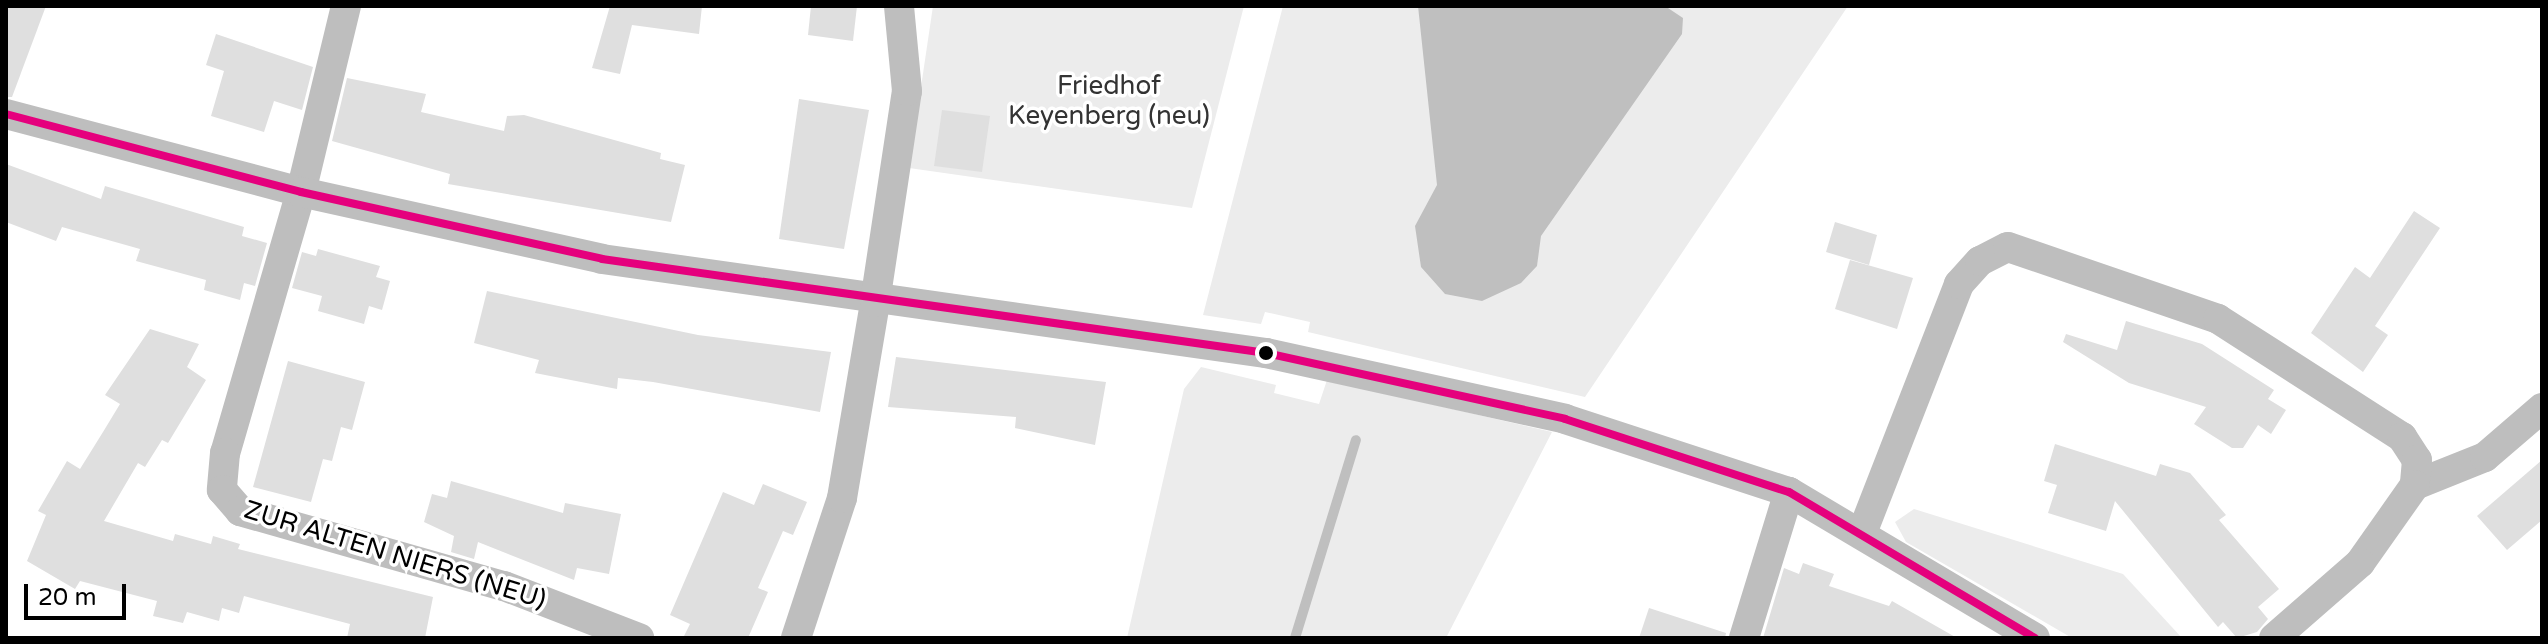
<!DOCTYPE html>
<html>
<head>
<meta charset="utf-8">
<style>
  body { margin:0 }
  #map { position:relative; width:2548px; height:644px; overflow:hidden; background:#fff; font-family:"Varela Round",sans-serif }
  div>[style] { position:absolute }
  .green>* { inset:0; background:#ececec }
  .water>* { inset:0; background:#bfbfbf }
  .stream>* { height:10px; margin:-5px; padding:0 5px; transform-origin:5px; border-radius:5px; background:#bfbfbf }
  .building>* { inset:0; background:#dfdfdf }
  .street>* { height:30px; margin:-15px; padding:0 15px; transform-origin:15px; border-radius:15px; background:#bebebe }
  .bus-1>* { height:8px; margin:-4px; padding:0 4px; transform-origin:4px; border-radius:4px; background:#e5007d }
  .dots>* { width:22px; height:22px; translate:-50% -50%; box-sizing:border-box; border:4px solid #fff; border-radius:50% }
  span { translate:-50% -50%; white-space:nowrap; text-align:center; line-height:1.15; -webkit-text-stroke:7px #fff; paint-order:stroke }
  .park-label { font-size:26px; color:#333 }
  .street-label { font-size:26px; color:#000 }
  .frame { position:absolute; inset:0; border:8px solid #000; pointer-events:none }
  .scale { position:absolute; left:24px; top:584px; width:102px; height:36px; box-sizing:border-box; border:4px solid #000; border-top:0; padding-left:10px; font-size:24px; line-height:28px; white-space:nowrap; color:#000; -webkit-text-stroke:6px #fff; paint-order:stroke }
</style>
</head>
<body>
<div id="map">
  <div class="green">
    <div style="clip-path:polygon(933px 6px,1244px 6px,1192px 208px,909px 168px)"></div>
    <div style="clip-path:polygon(1283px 6px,1848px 6px,1585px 397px,1308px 332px,1310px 322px,1265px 312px,1261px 324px,1203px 315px)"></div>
    <div style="clip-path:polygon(1201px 367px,1276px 385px,1274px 393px,1319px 404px,1327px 380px,1552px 432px,1446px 638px,1127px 638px,1184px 389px)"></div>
    <div style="clip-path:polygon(1914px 509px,2123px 574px,2182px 638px,2072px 638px,1906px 542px,1895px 522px)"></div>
  </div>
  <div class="water">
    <div style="clip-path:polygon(1418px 6px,1665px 6px,1683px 18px,1682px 34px,1541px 236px,1537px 266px,1521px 283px,1482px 301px,1445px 294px,1421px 267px,1415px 226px,1437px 185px)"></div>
  </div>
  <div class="stream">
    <div style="left:1295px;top:638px;width:207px;rotate:-72.9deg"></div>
  </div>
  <div class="building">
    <div style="clip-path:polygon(6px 6px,46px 6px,12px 97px,6px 97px)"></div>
    <div style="clip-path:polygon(610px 6px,702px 6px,699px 34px,632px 25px,620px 74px,592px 68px)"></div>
    <div style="clip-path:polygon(811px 6px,857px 6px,853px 41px,808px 35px)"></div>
    <div style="clip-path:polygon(216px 34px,313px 67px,302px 110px,274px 101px,264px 132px,211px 116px,224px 71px,206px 65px)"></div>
    <div style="clip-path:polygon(347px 78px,426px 94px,421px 112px,504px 131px,507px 116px,524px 115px,661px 153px,660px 159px,685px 165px,671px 222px,448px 184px,450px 174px,332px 141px)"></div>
    <div style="clip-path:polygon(799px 99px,869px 110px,844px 249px,779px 239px)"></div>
    <div style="clip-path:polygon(942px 110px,990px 116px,982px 172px,934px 166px)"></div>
    <div style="clip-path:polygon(6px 164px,101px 199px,105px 186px,244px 227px,242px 236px,267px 243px,255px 286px,244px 283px,240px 300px,204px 290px,206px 280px,136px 261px,140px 249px,62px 227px,56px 241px,6px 222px)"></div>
    <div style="clip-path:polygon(2414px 211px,2440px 228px,2375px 326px,2388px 335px,2363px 372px,2311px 333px,2355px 267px,2370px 278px)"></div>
    <div style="clip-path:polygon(1835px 222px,1877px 235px,1869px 265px,1826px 252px)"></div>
    <div style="clip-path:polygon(318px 249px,380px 266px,376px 277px,390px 281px,382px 310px,369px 306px,364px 324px,318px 311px,322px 296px,292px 288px,302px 252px,316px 256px)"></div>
    <div style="clip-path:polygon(1850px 260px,1913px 278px,1897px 329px,1835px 309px)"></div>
    <div style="clip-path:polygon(487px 291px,698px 335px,831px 352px,820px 412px,653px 382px,618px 378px,617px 389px,535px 373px,539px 360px,474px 343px)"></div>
    <div style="clip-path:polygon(2126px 321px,2202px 344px,2274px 390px,2268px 399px,2286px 410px,2271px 434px,2258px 425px,2243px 448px,2232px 448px,2194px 424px,2206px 407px,2129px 383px,2063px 342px,2066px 334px,2117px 350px)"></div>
    <div style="clip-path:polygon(150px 329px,199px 344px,187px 367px,206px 380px,168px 443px,162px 440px,145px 467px,138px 463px,104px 521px,173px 541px,175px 534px,211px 544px,213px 536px,240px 544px,238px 549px,433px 597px,425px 638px,347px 638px,350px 624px,244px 596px,239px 613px,222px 608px,219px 621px,187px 612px,183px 623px,153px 616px,157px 601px,80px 581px,75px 589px,27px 561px,46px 515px,38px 511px,67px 461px,80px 469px,103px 432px,120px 404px,105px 395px)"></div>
    <div style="clip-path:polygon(896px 357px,1106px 382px,1095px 445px,1015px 428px,1016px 417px,888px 407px)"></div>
    <div style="clip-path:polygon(288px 361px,365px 382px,352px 430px,341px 427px,332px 461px,323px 459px,311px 502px,253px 487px)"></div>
    <div style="clip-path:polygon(2055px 444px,2156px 476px,2160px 464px,2190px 473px,2226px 515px,2219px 520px,2279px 589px,2258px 607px,2268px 619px,2257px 632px,2237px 638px,2223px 622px,2218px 627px,2115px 501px,2106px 531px,2048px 513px,2057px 485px,2044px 481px)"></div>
    <div style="clip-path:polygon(2542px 460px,2542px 520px,2507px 550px,2477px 516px)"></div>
    <div style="clip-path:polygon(451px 481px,563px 513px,565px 503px,621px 514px,609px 574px,577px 568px,574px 580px,478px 542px,474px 559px,451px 552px,454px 536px,424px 522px,432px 494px,447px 498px)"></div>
    <div style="clip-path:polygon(763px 484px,807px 502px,793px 535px,783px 531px,758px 588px,768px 592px,748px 638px,683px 638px,690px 624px,670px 615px,723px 492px,754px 505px)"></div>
    <div style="clip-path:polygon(1803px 563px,1834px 574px,1829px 586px,1889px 606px,1892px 601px,1957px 638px,1763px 638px,1784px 568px,1799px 574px)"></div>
    <div style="clip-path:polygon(1649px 608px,1726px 633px,1725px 638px,1639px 638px)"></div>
  </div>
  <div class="street">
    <div style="left:346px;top:6px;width:191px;rotate:103.6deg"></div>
    <div style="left:301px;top:192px;width:272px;rotate:106.2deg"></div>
    <div style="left:225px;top:453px;width:37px;rotate:95deg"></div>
    <div style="left:222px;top:490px;width:28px;rotate:49deg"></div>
    <div style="left:240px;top:511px;width:274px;rotate:15.9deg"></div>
    <div style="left:504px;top:586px;width:145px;rotate:21.1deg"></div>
    <div style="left:6px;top:114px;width:305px;rotate:14.8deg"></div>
    <div style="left:301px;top:192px;width:308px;rotate:12.5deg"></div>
    <div style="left:602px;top:259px;width:671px;rotate:8.06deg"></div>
    <div style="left:1266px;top:353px;width:306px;rotate:12.4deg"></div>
    <div style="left:1565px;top:419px;width:236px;rotate:18.1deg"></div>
    <div style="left:1789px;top:492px;width:286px;rotate:30.7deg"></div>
    <div style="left:2415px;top:485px;width:75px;rotate:-21.8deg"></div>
    <div style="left:2485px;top:457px;width:75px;rotate:-40.7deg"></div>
    <div style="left:1862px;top:533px;width:267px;rotate:-68.7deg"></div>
    <div style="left:1959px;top:284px;width:31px;rotate:-48deg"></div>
    <div style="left:1980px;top:261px;width:31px;rotate:-27deg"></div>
    <div style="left:2008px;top:247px;width:222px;rotate:18.9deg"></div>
    <div style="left:2218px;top:319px;width:219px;rotate:32.7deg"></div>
    <div style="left:2402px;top:437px;width:27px;rotate:57deg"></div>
    <div style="left:2417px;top:460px;width:25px;rotate:95deg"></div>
    <div style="left:2415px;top:485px;width:95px;rotate:125.2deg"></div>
    <div style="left:2360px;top:563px;width:114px;rotate:138.9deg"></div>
    <div style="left:796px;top:638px;width:147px;rotate:-71.8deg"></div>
    <div style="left:842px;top:498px;width:199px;rotate:-80.4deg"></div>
    <div style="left:875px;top:302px;width:213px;rotate:-81.4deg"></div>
    <div style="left:907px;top:91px;width:85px;rotate:-95.4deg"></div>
    <div style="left:1744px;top:638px;width:153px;rotate:-72.9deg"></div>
  </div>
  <div class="bus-1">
    <div style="left:6px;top:114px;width:305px;rotate:14.8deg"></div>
    <div style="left:301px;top:192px;width:308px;rotate:12.5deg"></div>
    <div style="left:602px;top:259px;width:671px;rotate:8.06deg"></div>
    <div style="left:1266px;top:353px;width:306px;rotate:12.4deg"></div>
    <div style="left:1565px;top:419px;width:236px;rotate:18.1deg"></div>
    <div style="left:1789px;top:492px;width:286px;rotate:30.7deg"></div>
  </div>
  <div class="dots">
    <div style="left:1266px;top:353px;background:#000"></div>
  </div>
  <div class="park-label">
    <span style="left:1109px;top:101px">Friedhof<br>Keyenberg (neu)</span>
  </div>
  <div class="street-label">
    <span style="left:395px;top:555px;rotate:17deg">ZUR ALTEN NIERS (NEU)</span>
  </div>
  <div class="frame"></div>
  <div class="scale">20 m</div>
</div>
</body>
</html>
